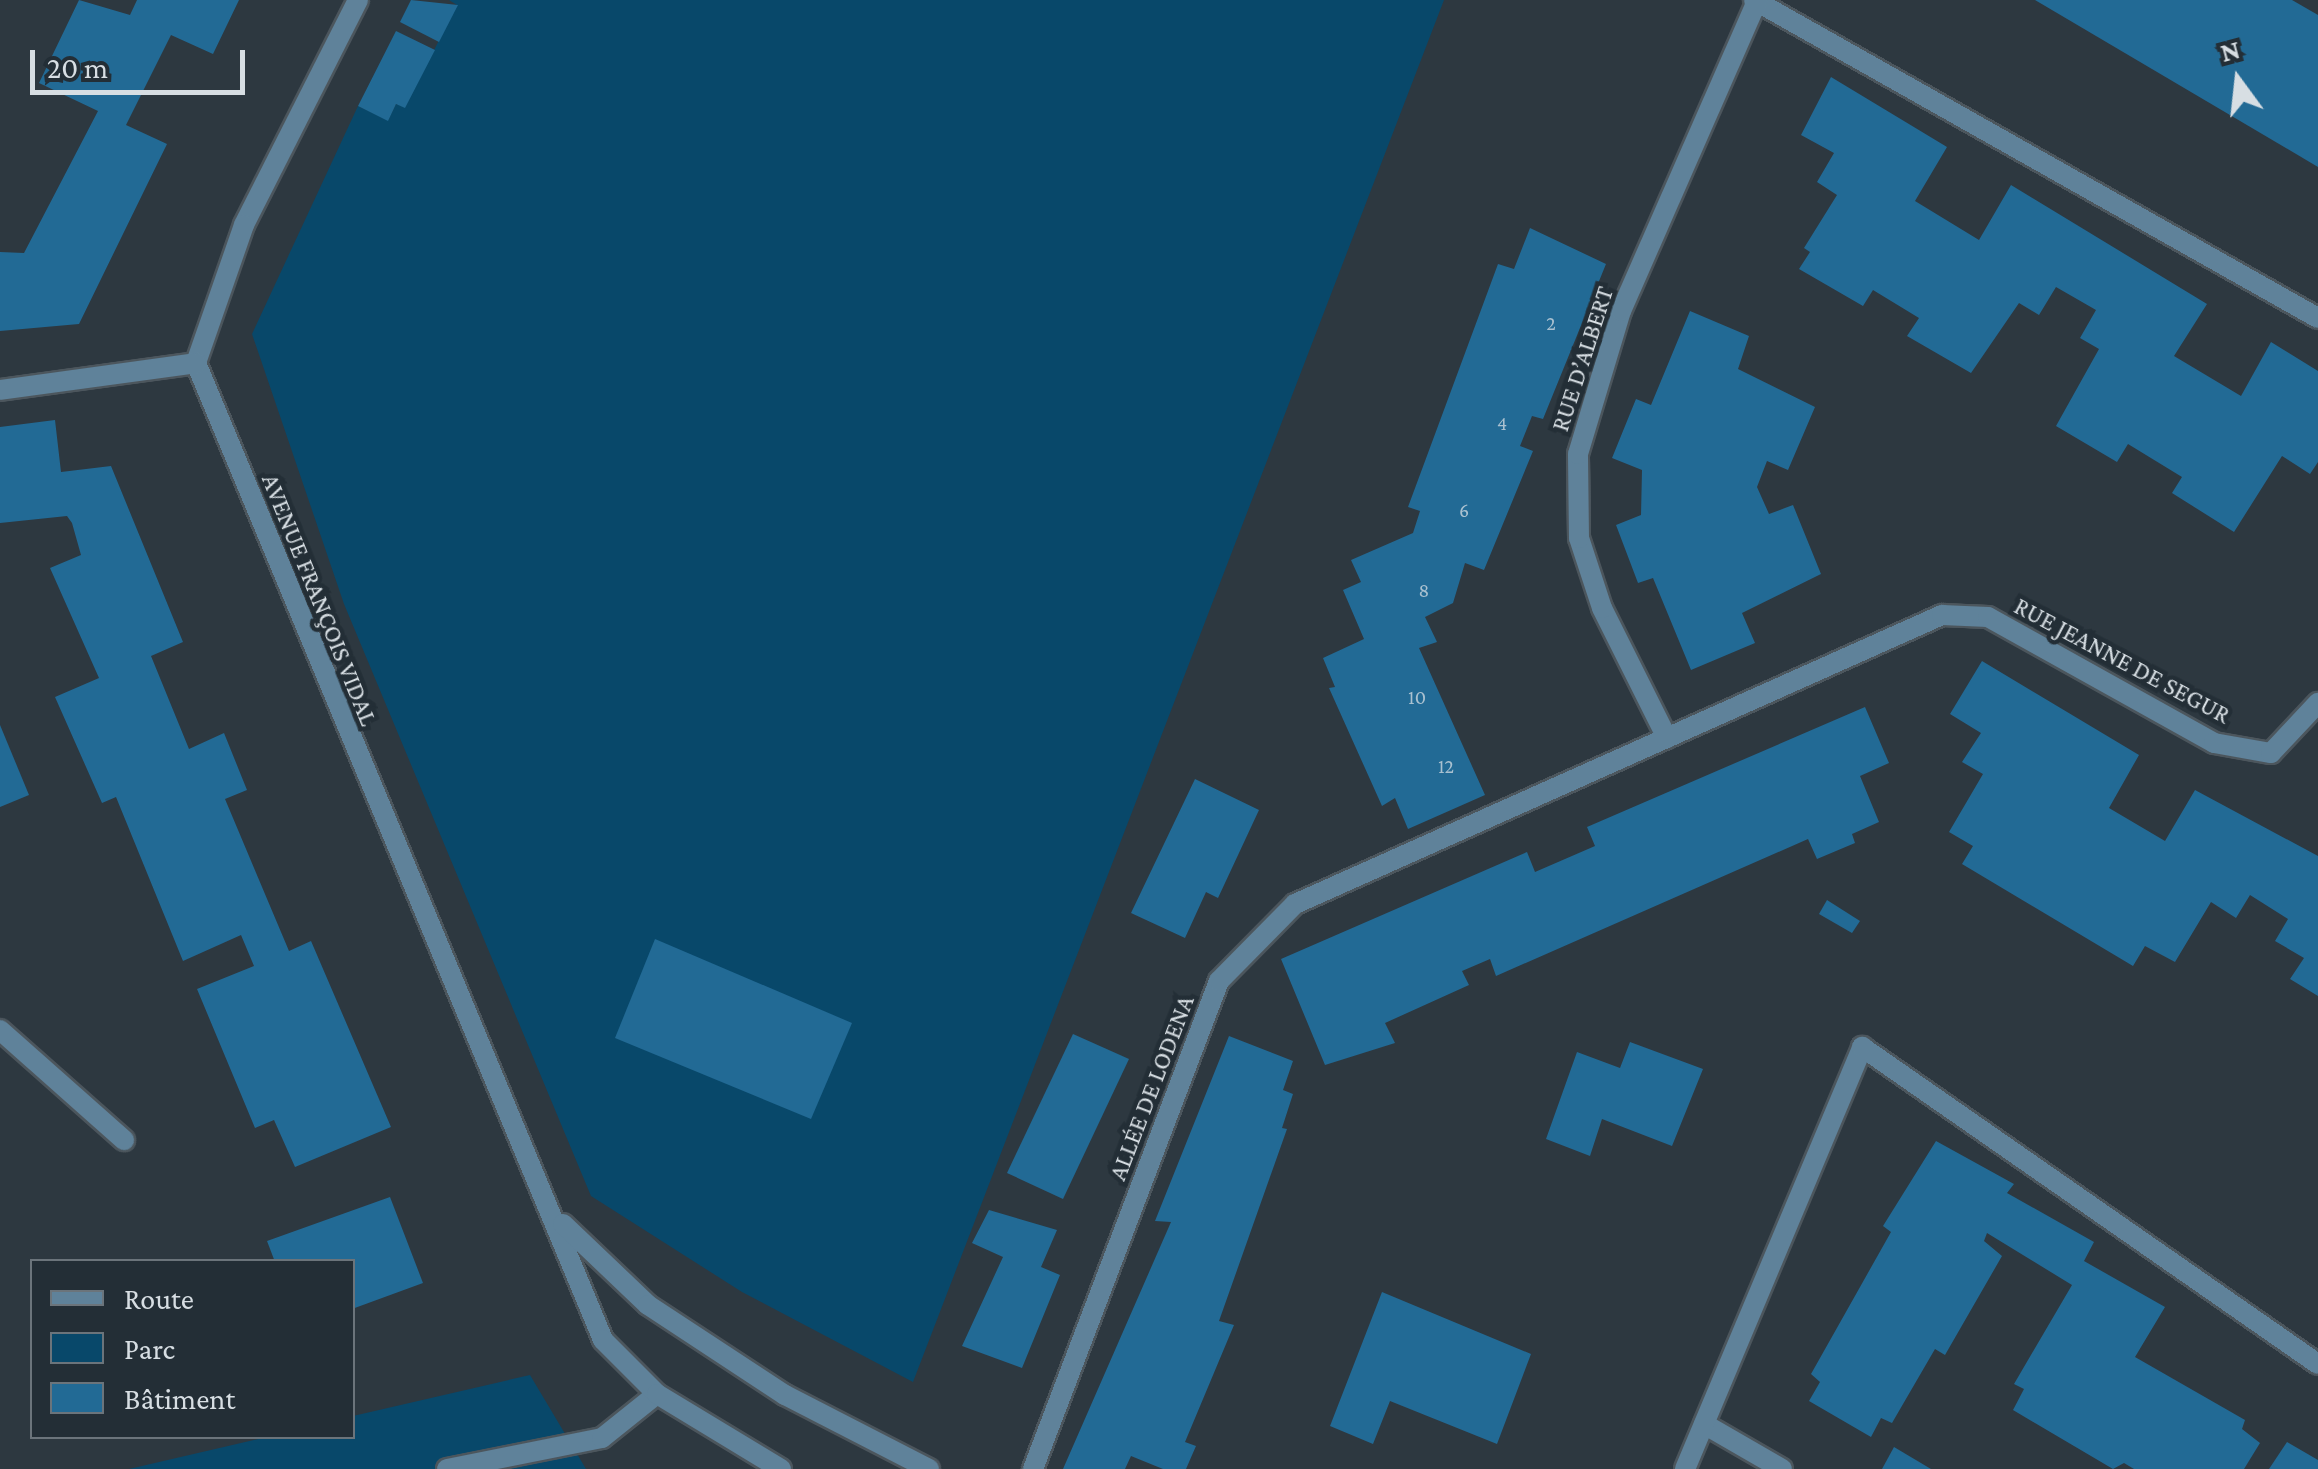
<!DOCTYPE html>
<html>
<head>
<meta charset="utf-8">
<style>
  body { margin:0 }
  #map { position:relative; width:2318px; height:1469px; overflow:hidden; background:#2d3840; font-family:"Crimson Pro",serif }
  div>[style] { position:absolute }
  .green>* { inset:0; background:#08486a }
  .building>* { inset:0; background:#226a95 }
  .roads { filter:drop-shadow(2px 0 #4c565d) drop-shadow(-2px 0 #4c565d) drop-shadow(0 2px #4c565d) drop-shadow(0 -2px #4c565d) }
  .lane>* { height:20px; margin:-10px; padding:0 10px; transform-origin:10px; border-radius:10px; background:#5f829a }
  .street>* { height:20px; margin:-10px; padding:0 10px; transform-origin:10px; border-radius:10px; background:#5f829a }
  span { translate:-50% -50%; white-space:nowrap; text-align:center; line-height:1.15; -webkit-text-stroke:9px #232e36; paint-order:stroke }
  .number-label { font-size:20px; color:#aac1d0 }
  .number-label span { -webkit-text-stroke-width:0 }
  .street-label { font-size:25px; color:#d7dee3 }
  .legend { position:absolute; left:30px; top:1259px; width:325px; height:180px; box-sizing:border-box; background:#232e36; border:2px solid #6b747b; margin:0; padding:12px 18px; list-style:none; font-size:30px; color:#d7dee3 }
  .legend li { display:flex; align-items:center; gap:20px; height:50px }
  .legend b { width:50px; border:2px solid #6b747b }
  .north { position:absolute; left:2188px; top:30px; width:100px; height:100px; -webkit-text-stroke:8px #232e36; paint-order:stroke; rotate:345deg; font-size:28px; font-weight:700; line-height:40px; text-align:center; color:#d7dee3 }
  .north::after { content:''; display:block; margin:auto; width:35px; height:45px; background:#d7dee3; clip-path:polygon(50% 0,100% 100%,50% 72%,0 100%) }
  .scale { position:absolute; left:30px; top:50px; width:215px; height:45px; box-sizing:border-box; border:5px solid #d7dee3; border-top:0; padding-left:12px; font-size:30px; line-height:35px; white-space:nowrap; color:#d7dee3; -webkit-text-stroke:8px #232e36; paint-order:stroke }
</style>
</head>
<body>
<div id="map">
  <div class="green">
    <div style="clip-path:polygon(449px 0,1444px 0,913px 1382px,742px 1292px,591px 1196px,344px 604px,252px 334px,358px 106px,388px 120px,396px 104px,405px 107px,457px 5px)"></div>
    <div style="clip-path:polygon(530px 1375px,586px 1469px,129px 1469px,267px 1437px,352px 1436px,353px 1416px)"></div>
  </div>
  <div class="building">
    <div style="clip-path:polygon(79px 0,130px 15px,137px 0,239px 0,213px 54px,171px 35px,126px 125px,167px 144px,79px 324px,0 331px,0 252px,24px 253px,98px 111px,39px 83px)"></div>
    <div style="clip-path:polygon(411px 0,458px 5px,439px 42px,400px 22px)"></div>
    <div style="clip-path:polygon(2035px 0,2292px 0,2318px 15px,2318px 167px)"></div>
    <div style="clip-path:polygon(396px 31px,435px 50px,405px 108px,396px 104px,388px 121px,358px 106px)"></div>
    <div style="clip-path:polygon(1831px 77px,1947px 147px,1915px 201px,1979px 240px,2011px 185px,2207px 304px,2174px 356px,2241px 396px,2271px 342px,2318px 371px,2318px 462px,2310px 474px,2282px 456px,2234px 532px,2172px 493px,2182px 477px,2128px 444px,2117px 462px,2056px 426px,2099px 349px,2080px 338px,2096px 310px,2056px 287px,2039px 315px,2019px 303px,1971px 373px,1907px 336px,1919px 318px,1873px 290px,1863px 306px,1799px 269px,1810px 252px,1804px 248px,1837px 195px,1817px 182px,1834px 153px,1801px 135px)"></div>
    <div style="clip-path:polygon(1530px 228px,1606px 264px,1543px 419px,1532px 416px,1520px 446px,1533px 451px,1484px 570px,1465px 563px,1453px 603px,1425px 617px,1437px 642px,1419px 648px,1485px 795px,1408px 829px,1395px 798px,1382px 806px,1329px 688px,1335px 687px,1323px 658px,1364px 639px,1343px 590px,1361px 582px,1351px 560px,1413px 533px,1420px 511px,1408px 507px,1498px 264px,1514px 269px)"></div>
    <div style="clip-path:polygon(1690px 311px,1749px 336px,1738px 369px,1815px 407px,1788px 470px,1767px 461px,1757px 487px,1769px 514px,1793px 505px,1821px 574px,1742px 613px,1755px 643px,1691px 670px,1653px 578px,1638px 583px,1616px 525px,1641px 515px,1642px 470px,1612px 458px,1636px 399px,1651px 405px)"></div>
    <div style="clip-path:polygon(55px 420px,61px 472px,111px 466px,183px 642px,151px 656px,189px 749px,224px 733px,247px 790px,225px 799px,289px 951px,311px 941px,391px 1127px,295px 1167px,274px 1120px,255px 1128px,197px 989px,254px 966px,241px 935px,183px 961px,116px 797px,102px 803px,55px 697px,99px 678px,50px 568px,81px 555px,72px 523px,67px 516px,0 523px,0 427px)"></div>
    <div style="clip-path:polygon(1982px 661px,2139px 755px,2109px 808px,2165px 841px,2195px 790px,2318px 856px,2318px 996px,2290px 979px,2304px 958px,2275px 941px,2288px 919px,2250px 895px,2236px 918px,2211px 902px,2175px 962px,2145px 946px,2133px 966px,1962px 864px,1973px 846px,1949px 832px,1983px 774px,1962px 762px,1981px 733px,1950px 714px)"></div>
    <div style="clip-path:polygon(1865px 707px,1889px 763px,1860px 776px,1879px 822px,1852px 834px,1855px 843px,1817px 859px,1808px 839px,1496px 976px,1490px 959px,1462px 971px,1469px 985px,1385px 1023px,1395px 1043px,1325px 1065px,1281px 959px,1527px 852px,1535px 872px,1595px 846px,1587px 827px)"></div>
    <div style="clip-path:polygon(0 725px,29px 795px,0 807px)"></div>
    <div style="clip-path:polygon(1195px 779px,1259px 810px,1218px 898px,1206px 892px,1185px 938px,1131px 913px)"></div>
    <div style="clip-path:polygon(1827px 900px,1860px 921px,1852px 933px,1819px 914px)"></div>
    <div style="clip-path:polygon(655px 939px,852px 1023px,811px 1119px,615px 1038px)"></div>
    <div style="clip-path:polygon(1073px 1034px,1129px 1059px,1063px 1199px,1007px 1173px)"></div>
    <div style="clip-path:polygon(1229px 1036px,1293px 1061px,1283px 1090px,1293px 1094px,1282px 1128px,1287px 1129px,1219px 1321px,1234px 1325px,1185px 1442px,1196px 1446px,1186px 1469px,1163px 1469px,1131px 1456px,1125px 1469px,1063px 1469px,1171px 1222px,1155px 1221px)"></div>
    <div style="clip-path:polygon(1630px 1042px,1703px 1069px,1672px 1146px,1602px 1119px,1590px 1156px,1546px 1139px,1577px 1052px,1620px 1068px)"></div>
    <div style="clip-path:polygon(1936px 1141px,2014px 1184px,2007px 1193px,2094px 1242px,2084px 1261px,2165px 1307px,2135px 1357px,2245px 1420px,2242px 1429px,2260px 1443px,2244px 1469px,2134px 1469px,2124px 1463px,2113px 1469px,2013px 1410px,2024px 1389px,2014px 1384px,2072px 1285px,1987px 1233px,1984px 1241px,2002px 1256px,1945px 1355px,1935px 1349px,1892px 1423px,1881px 1418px,1871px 1437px,1809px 1401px,1820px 1382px,1811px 1374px,1891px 1232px,1883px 1226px)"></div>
    <div style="clip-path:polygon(390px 1197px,423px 1283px,352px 1309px,352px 1262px,275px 1262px,267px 1241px)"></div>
    <div style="clip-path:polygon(989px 1210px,1057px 1230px,1041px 1267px,1060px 1275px,1022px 1368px,962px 1346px,1003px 1257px,972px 1243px)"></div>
    <div style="clip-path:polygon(1382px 1292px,1531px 1354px,1497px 1444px,1390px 1401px,1373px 1444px,1330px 1426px)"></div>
    <div style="clip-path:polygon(2287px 1442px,2318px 1460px,2318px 1469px,2269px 1469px)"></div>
    <div style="clip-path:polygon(1894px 1447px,1931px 1469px,1882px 1469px)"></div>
  </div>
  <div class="roads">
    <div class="lane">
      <div style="left:447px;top:1469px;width:158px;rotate:-11.3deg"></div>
      <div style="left:602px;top:1438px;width:70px;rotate:-38.7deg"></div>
    </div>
    <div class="street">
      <div style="left:358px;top:0;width:252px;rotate:116.9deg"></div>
      <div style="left:244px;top:225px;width:146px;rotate:109.2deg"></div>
      <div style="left:196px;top:363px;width:1058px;rotate:67.38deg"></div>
      <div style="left:603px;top:1340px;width:76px;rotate:45deg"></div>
      <div style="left:657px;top:1394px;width:145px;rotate:31.2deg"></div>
      <div style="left:1754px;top:0;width:647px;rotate:29.42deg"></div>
      <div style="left:0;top:390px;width:198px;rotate:-7.8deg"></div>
      <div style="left:1667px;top:738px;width:145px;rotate:-116.6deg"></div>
      <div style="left:1602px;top:608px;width:74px;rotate:-108.2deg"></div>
      <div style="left:1579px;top:538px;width:84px;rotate:-90.7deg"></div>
      <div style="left:1578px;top:454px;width:149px;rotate:-73.3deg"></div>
      <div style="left:1621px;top:311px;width:339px;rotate:-66.3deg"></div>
      <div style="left:0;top:1030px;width:166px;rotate:41.6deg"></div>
      <div style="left:563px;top:1224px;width:117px;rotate:43.6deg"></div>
      <div style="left:648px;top:1305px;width:164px;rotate:33.3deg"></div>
      <div style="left:785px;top:1395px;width:162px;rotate:27.2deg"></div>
      <div style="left:1704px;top:1424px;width:90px;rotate:30deg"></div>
      <div style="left:1033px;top:1469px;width:522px;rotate:-69.14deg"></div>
      <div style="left:1219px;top:981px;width:108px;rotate:-45.4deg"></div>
      <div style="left:1295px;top:904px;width:709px;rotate:-24.07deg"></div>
      <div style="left:1942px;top:615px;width:46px;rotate:2.5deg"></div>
      <div style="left:1988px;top:617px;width:259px;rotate:29.1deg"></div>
      <div style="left:2214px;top:743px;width:58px;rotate:10deg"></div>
      <div style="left:2271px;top:753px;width:69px;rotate:-46.8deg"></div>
      <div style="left:1685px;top:1469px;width:458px;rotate:-67.2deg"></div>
      <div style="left:1862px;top:1047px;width:555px;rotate:34.81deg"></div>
    </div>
  </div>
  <div class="number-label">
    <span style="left:1551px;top:323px">2</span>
    <span style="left:1502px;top:423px">4</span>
    <span style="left:1464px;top:510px">6</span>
    <span style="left:1424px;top:590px">8</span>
    <span style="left:1417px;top:697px">10</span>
    <span style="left:1446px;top:766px">12</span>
  </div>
  <div class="street-label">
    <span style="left:1583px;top:359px;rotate:-72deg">RUE D’ALBERT</span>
    <span style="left:319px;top:600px;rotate:68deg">AVENUE FRANÇOIS VIDAL</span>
    <span style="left:2122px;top:661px;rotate:28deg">RUE JEANNE DE SEGUR</span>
    <span style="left:1152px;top:1088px;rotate:-69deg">ALLÉE DE LODENA</span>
  </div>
  <ul class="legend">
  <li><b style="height:12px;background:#5f829a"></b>Route</li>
  <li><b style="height:28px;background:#08486a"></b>Parc</li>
  <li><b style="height:28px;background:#226a95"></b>Bâtiment</li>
  </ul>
  <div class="north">N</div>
  <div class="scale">20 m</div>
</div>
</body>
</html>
